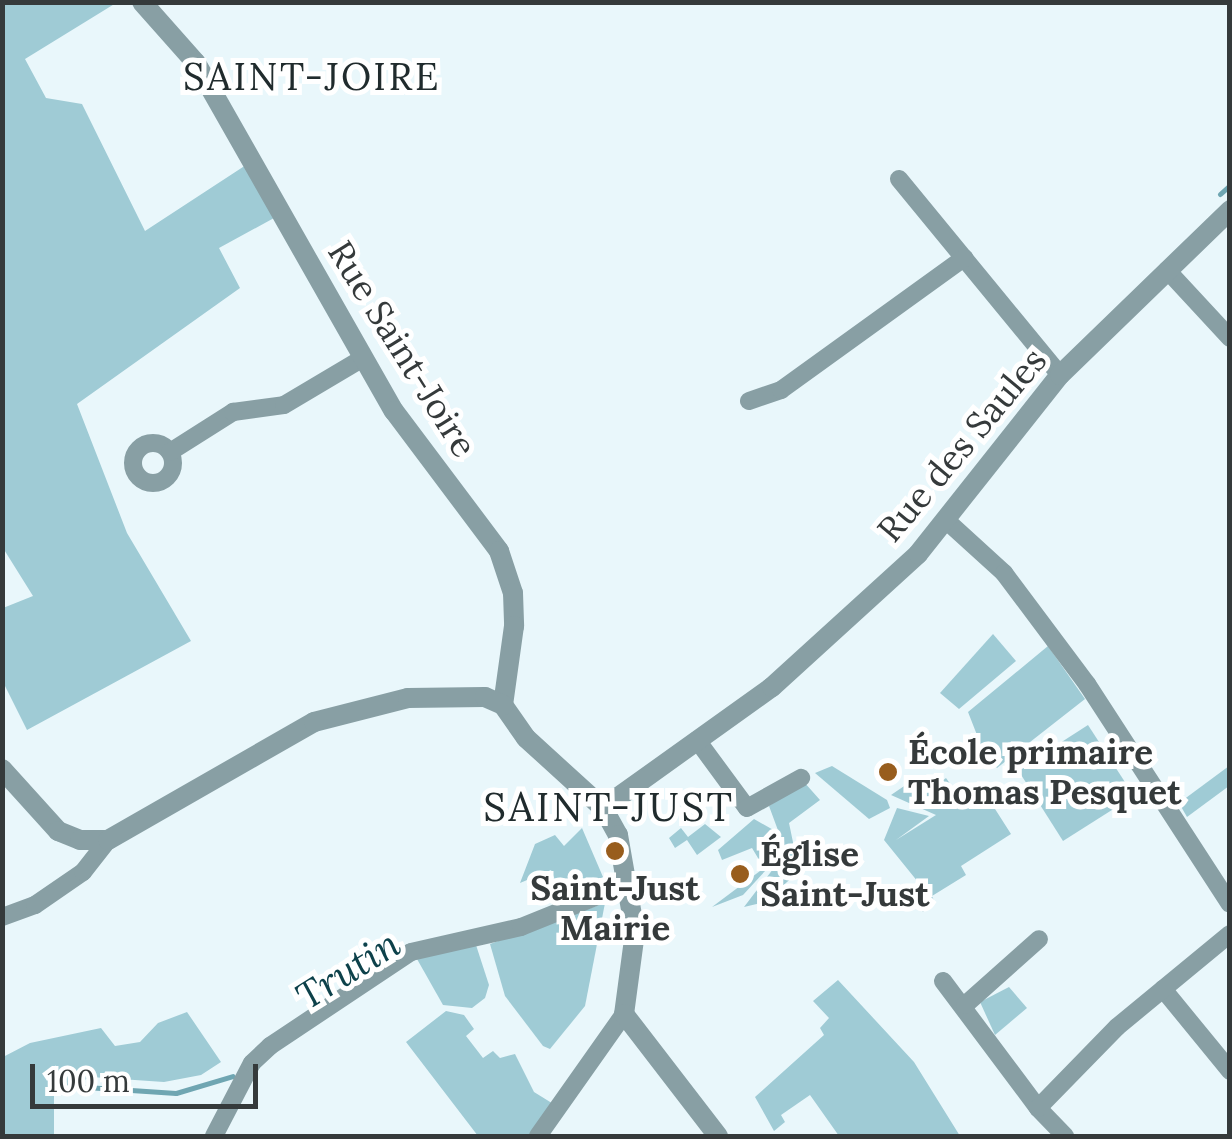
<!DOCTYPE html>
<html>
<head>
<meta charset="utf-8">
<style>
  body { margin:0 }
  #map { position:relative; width:1232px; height:1139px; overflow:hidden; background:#e9f7fb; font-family:Lora,serif }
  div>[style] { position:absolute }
  .green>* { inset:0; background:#9fcbd5 }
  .stream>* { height:5px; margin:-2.5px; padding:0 2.5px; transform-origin:2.5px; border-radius:2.5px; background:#6fa6b2 }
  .minor>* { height:18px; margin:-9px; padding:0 9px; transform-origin:9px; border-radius:9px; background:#889fa4 }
  .minor>.ring { margin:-9px; padding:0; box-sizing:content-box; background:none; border:18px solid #889fa4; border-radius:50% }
  .tertiary>* { height:20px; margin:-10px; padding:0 10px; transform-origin:10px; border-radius:10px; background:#889fa4 }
  .dots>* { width:28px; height:28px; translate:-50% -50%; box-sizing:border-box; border:5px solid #fff; border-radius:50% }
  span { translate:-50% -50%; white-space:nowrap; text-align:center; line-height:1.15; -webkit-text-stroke:10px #fff; paint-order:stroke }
  .street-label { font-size:35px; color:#353a3b }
  .poi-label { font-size:35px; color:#353a3b; font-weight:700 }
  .left { translate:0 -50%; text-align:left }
  .neighbourhood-label { font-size:38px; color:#202b2d; letter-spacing:2.5px }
  .water-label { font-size:38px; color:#0d414a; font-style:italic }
  .quarter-label { font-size:40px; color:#202b2d; letter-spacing:2.5px }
  .frame { position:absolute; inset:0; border:5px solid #353a3b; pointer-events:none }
  .scale { position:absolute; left:30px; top:1064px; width:228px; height:45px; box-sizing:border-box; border:5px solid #353a3b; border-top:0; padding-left:12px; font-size:30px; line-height:35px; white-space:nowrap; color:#353a3b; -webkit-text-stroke:8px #fff; paint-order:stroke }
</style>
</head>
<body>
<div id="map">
  <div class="green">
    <div style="clip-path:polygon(3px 3px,116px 3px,25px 59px,46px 98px,82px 104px,145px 231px,246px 165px,274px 218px,219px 248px,240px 288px,77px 404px,127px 533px,191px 641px,27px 730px,3px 682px,3px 608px,33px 596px,3px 548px)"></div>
    <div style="clip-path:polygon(993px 634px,1016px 661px,959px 709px,940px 693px)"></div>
    <div style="clip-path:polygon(1048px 646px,1085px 699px,997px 768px,972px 741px,977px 735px,968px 712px)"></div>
    <div style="clip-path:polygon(1088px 725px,1134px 796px,1063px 841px,1018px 770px)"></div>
    <div style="clip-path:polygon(832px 766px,887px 800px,890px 808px,869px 819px,815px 773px)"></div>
    <div style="clip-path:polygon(1229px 766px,1229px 786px,1187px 817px,1179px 803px)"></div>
    <div style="clip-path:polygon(946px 778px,961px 799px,981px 787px,1011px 834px,961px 866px,966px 875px,932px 896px,935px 903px,923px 912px,906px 896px,918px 882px,884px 840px,897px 808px,929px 816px,896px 840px,936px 815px,891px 795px,913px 780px,925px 794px)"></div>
    <div style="clip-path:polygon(804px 782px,820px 800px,789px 823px,799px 871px,775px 893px,778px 899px,744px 907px,786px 852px,769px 806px)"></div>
    <div style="clip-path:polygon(754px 819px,777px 832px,777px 858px,743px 895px,712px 907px,764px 868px,752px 848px,722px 860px,718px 850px)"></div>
    <div style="clip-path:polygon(705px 824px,721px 837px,697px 855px,687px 840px,675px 848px,669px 838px,681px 828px,688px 837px)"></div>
    <div style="clip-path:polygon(582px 828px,603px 877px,573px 892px,576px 900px,565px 905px,551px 870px,520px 883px,535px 844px,555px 835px,564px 846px)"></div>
    <div style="clip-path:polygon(605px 903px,585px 1006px,550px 1049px,543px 1046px,505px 996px,490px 944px)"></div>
    <div style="clip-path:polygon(476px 945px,489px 985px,485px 998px,472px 1008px,443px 1005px,417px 959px)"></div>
    <div style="clip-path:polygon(838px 980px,914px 1062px,960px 1136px,839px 1136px,810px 1095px,781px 1115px,785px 1122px,774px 1131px,755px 1097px,824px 1035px,820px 1028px,829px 1018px,813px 1001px)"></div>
    <div style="clip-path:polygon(1009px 987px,1027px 1008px,995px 1035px,980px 1002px)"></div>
    <div style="clip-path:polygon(446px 1011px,464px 1015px,474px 1029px,466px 1036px,483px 1058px,493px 1051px,500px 1058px,515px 1054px,534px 1092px,555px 1105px,532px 1136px,478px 1136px,406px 1042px)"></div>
    <div style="clip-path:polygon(187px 1012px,221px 1062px,201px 1075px,164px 1082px,91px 1077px,54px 1094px,54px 1136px,3px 1136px,3px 1057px,30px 1043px,101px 1028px,115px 1046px,140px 1042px,158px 1023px)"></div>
  </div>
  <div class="stream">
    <div style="left:1220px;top:194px;width:13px;rotate:-42deg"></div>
    <div style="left:56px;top:1085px;width:120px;rotate:3.8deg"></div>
    <div style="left:176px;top:1093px;width:59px;rotate:-16.6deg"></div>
  </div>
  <div class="minor">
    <div style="left:899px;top:179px;width:254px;rotate:50.6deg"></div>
    <div style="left:1167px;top:270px;width:93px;rotate:47.2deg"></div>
    <div style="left:749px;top:401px;width:34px;rotate:-19deg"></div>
    <div style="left:781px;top:390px;width:226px;rotate:-35.8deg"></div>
    <div class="ring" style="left:133px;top:443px;width:22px;height:22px"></div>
    <div style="left:170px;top:452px;width:75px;rotate:-32.4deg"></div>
    <div style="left:233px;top:412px;width:51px;rotate:-7.8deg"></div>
    <div style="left:284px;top:405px;width:92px;rotate:-30.7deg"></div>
    <div style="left:948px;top:522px;width:76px;rotate:42.3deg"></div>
    <div style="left:1004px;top:573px;width:139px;rotate:53.2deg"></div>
    <div style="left:1087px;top:684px;width:262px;rotate:57deg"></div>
    <div style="left:697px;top:740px;width:84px;rotate:53.7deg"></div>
    <div style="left:747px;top:808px;width:62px;rotate:-29.1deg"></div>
    <div style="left:2px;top:917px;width:35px;rotate:-20deg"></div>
    <div style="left:35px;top:905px;width:58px;rotate:-34.5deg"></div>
    <div style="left:83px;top:872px;width:41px;rotate:-52deg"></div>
    <div style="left:943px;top:981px;width:159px;rotate:53.2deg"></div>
    <div style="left:1163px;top:989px;width:106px;rotate:50.7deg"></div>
    <div style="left:965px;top:1005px;width:99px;rotate:-41.7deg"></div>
    <div style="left:214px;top:1136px;width:82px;rotate:-62.5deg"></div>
    <div style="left:252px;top:1063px;width:25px;rotate:-43deg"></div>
    <div style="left:270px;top:1046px;width:169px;rotate:-33.7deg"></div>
    <div style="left:411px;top:952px;width:113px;rotate:-12.8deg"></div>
    <div style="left:521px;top:927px;width:118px;rotate:-22deg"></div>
    <div style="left:538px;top:1136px;width:149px;rotate:-54.8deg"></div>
    <div style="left:1065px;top:1136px;width:39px;rotate:-134deg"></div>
    <div style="left:1038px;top:1108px;width:113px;rotate:-45.7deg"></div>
    <div style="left:1117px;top:1027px;width:146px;rotate:-39.5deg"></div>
  </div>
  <div class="tertiary">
    <div style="left:142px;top:2px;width:81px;rotate:48.5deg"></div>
    <div style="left:196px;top:63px;width:400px;rotate:60.4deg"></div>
    <div style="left:394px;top:411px;width:175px;rotate:53.1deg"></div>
    <div style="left:499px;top:551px;width:44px;rotate:71.6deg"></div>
    <div style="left:513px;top:593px;width:33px;rotate:88deg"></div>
    <div style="left:514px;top:626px;width:80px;rotate:97.9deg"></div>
    <div style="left:503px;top:705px;width:40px;rotate:55.1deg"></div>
    <div style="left:526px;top:738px;width:104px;rotate:42.3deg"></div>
    <div style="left:603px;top:808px;width:31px;rotate:61deg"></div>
    <div style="left:618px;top:835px;width:98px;rotate:80.1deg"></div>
    <div style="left:635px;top:932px;width:83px;rotate:97.6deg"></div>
    <div style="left:624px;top:1014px;width:154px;rotate:52.4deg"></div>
    <div style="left:2px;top:769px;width:84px;rotate:47.9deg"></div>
    <div style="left:58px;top:831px;width:24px;rotate:22deg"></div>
    <div style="left:80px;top:840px;width:28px"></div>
    <div style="left:108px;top:840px;width:237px;rotate:-29.8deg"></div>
    <div style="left:314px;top:722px;width:97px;rotate:-14.3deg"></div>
    <div style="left:408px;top:698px;width:77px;rotate:-0.7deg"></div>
    <div style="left:485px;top:697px;width:20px;rotate:24deg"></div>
    <div style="left:603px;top:808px;width:208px;rotate:-35.6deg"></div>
    <div style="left:772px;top:687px;width:197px;rotate:-42.3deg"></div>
    <div style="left:918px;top:554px;width:228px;rotate:-51.6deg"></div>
    <div style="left:1060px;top:375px;width:237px;rotate:-44.1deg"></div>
  </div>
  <div class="dots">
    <div style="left:888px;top:772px;background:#985d1d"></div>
    <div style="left:615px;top:851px;background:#985d1d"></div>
    <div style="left:740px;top:874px;background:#985d1d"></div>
  </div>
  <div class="street-label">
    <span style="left:402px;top:349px;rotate:58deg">Rue Saint-Joire</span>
    <span style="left:962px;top:445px;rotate:-50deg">Rue des Saules</span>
  </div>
  <div class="poi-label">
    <span class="left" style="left:908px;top:772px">École primaire<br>Thomas Pesquet</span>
    <span class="left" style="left:760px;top:874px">Église<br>Saint-Just</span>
    <span style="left:615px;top:908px">Saint-Just<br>Mairie</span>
  </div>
  <div class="neighbourhood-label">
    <span style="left:312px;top:77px">SAINT-JOIRE</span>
  </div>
  <div class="water-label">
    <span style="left:348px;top:970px;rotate:-32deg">Trutin</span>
  </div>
  <div class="quarter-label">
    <span style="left:609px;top:807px">SAINT-JUST</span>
  </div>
  <div class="frame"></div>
  <div class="scale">100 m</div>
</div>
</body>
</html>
